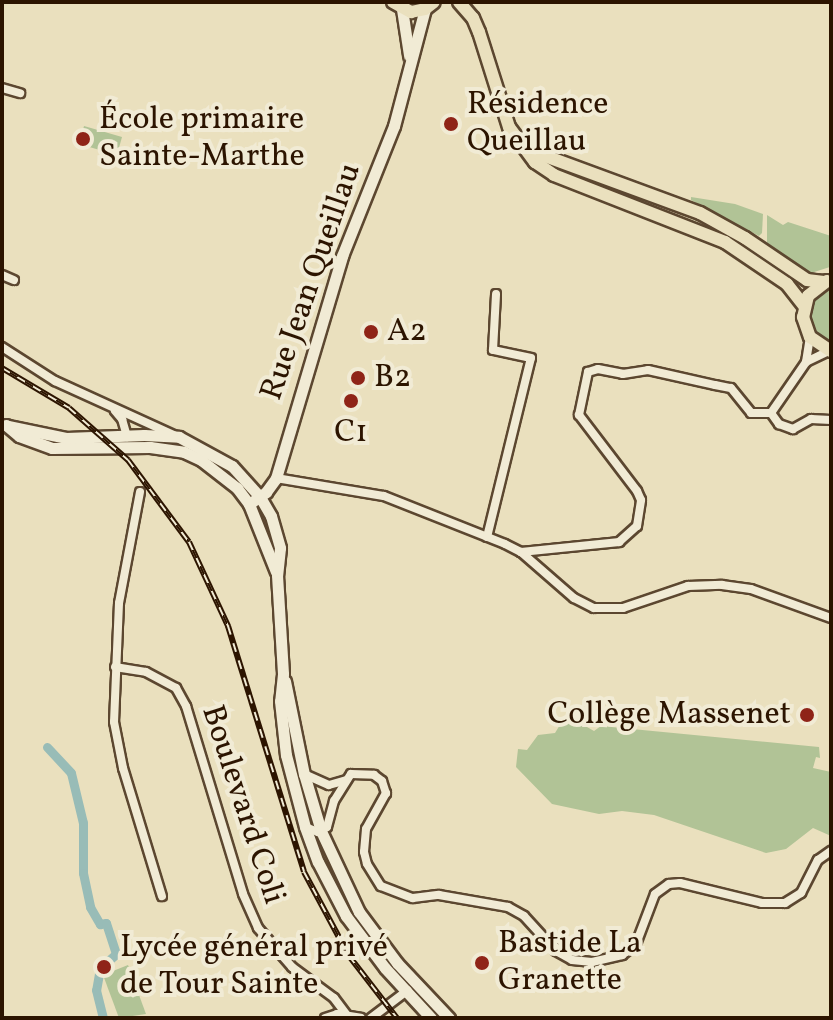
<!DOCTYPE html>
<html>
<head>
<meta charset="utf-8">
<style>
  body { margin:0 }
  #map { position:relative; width:833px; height:1020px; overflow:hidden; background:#eae0be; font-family:Vollkorn,serif }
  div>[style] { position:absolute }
  .green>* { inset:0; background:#b1c396 }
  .canal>* { height:9px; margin:-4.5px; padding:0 4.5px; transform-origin:4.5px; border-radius:4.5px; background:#98bcb7 }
  .roads { filter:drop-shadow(2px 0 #5c4730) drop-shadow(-2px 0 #5c4730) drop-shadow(0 2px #5c4730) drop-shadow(0 -2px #5c4730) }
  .street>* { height:8px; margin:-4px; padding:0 4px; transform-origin:4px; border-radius:4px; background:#f1ebd5 }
  .secondary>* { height:11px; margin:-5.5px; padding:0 5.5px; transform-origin:5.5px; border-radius:5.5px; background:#f1ebd5 }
  .primary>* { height:12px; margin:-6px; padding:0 6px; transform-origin:6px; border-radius:6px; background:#eae0be }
  .rail>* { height:6px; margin-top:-3px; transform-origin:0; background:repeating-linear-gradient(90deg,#f1ebd5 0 9px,#2c1400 0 18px); box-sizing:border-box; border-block:2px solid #2c1400 }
  .dots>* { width:22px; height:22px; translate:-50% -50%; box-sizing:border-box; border:4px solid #f1ebd5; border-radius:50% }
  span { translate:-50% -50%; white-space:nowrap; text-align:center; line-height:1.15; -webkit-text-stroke:8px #f1ebd5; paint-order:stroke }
  .poi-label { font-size:32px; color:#2c1400 }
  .left { translate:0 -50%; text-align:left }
  .right { translate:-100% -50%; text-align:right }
  .street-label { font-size:32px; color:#2c1400 }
  .frame { position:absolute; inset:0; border:4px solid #2c1400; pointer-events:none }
</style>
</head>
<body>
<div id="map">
  <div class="green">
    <div style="clip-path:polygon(84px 126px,122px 137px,117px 155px,79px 144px)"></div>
    <div style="clip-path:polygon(691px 197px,735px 204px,763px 214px,762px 233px,759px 236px,691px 200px)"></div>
    <div style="clip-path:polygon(767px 215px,783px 225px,788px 222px,831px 236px,830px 267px,811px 273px,767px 243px)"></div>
    <div style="clip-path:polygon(831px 286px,831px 344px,814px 331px,810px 313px,817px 295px)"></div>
    <div style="clip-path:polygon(566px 715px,594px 731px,601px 726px,819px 747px,820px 758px,816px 757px,813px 768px,831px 772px,831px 836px,813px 828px,786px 849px,766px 853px,654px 815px,622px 811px,599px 814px,552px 804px,516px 767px,518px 749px,527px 750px,538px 735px,555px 733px)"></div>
    <div style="clip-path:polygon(128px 965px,146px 1014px,119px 1018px,103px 975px)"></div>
  </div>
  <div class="canal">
    <div style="left:47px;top:747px;width:35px;rotate:47deg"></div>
    <div style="left:71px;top:773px;width:51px;rotate:76.5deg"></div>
    <div style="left:83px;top:823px;width:50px;rotate:90deg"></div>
    <div style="left:83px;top:873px;width:35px;rotate:78deg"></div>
    <div style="left:90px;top:907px;width:20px;rotate:60deg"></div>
    <div style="left:100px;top:924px;width:6px;rotate:-9deg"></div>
    <div style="left:106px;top:923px;width:33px;rotate:72deg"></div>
    <div style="left:116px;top:954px;width:21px;rotate:139deg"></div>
    <div style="left:100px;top:968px;width:22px;rotate:100deg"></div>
    <div style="left:96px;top:990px;width:29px;rotate:76deg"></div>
  </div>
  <div class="roads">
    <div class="street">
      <div style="left:2px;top:88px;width:19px;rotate:16deg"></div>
      <div style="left:2px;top:275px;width:13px;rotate:23deg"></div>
      <div style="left:2px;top:347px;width:63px;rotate:32.7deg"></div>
      <div style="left:55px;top:381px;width:135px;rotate:24.5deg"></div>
      <div style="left:806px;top:362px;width:25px;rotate:-26deg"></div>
      <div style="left:115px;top:411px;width:11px;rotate:49deg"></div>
      <div style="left:122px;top:419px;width:19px;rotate:74deg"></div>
      <div style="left:771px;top:413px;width:14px;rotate:54deg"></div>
      <div style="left:779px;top:424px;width:15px;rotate:20deg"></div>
      <div style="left:793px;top:429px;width:21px;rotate:-29deg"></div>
      <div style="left:811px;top:419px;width:20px;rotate:3deg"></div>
      <div style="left:276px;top:478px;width:109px;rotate:9.5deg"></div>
      <div style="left:384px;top:496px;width:130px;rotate:21.6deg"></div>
      <div style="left:505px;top:544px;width:18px;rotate:27deg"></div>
      <div style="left:521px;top:552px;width:70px;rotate:41deg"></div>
      <div style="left:574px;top:598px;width:22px;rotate:27deg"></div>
      <div style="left:594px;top:608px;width:29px"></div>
      <div style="left:623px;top:608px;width:69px;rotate:-18.7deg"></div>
      <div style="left:688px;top:586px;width:34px;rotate:-2deg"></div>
      <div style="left:722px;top:585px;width:29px;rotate:8deg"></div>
      <div style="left:751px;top:589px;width:85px;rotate:19.9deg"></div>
      <div style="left:140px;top:492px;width:113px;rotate:100.7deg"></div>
      <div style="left:119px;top:603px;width:119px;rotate:92.4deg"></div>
      <div style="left:114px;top:722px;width:47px;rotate:78.9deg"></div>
      <div style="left:123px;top:768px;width:134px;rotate:73.1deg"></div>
      <div style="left:487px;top:537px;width:184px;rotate:-76.2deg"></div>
      <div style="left:531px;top:358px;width:39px;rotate:-168deg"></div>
      <div style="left:493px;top:350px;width:56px;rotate:-86.9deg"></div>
      <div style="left:521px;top:552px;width:99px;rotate:-5.8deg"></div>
      <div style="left:619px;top:542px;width:24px;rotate:-42deg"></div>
      <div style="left:637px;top:526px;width:26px;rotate:-81deg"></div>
      <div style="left:641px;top:500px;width:10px;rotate:-114deg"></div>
      <div style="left:637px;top:491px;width:96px;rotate:-127.3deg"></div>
      <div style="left:579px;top:415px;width:44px;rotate:-78.2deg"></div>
      <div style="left:588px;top:372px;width:10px;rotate:-17deg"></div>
      <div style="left:598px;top:369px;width:25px;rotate:11deg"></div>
      <div style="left:623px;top:374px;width:25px;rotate:-9deg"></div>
      <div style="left:648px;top:370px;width:69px;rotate:12.6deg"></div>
      <div style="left:715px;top:385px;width:16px;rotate:11deg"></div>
      <div style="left:731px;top:388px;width:32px;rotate:51deg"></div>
      <div style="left:751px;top:413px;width:20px"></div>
      <div style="left:771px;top:413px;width:62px;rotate:-55.5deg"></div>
      <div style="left:806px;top:362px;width:25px;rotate:-81deg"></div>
      <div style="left:115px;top:667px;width:31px;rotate:9deg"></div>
      <div style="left:146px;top:672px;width:34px;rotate:28deg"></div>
      <div style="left:176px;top:688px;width:21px;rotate:61deg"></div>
      <div style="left:186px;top:706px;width:196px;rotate:73.1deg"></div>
      <div style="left:243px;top:894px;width:37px;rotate:66deg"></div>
      <div style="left:258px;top:928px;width:52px;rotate:48.9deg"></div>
      <div style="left:292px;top:967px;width:52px;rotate:36.4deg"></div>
      <div style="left:334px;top:998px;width:20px;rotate:53deg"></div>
      <div style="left:304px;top:774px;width:27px;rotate:24deg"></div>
      <div style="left:329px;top:785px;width:18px;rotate:-16deg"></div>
      <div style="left:305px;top:827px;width:14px;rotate:21deg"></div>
      <div style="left:318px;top:832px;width:10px;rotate:-29deg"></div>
      <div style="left:327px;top:827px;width:27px;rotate:-75deg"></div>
      <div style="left:334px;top:801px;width:32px;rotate:-58deg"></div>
      <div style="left:351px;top:774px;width:23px;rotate:2deg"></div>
      <div style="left:374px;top:775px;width:10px;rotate:37deg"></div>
      <div style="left:382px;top:781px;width:13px;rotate:72deg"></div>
      <div style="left:386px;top:793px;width:41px;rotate:119.1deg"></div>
      <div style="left:366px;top:829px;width:23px;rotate:95deg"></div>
      <div style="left:364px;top:852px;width:12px;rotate:76deg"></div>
      <div style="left:367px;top:864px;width:26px;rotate:58deg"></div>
      <div style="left:381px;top:886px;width:34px;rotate:21deg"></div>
      <div style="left:413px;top:898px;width:26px;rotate:-7deg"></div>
      <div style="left:439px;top:895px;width:70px;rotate:9.9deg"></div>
      <div style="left:508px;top:907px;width:18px;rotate:29deg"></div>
      <div style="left:524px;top:916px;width:47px;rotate:47.6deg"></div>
      <div style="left:556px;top:951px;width:18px;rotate:29deg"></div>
      <div style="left:572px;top:960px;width:20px;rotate:6deg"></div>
      <div style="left:592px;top:962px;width:31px;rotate:-13deg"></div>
      <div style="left:622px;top:955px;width:18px;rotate:-38deg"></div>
      <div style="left:636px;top:944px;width:53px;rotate:-69.2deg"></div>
      <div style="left:655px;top:894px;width:17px;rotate:-36deg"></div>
      <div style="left:669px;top:884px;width:11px;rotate:-5deg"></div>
      <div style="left:680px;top:883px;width:84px;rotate:13.7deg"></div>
      <div style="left:762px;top:903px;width:23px"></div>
      <div style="left:785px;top:903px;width:19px;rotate:-32deg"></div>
      <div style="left:801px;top:893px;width:37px;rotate:-63deg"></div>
      <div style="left:818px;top:860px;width:16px;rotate:-35deg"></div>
      <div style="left:325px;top:1018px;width:13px;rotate:-18deg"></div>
      <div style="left:337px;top:1014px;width:24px;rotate:9deg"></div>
      <div style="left:371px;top:1018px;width:46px;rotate:-37.1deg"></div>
    </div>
    <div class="secondary">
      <div style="left:402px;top:9px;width:47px;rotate:81.3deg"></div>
      <div style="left:6px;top:425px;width:17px;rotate:40deg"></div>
      <div style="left:19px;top:436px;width:35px;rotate:20deg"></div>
      <div style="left:52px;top:448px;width:98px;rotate:-0.6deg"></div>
      <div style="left:150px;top:447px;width:34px;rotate:8deg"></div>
      <div style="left:184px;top:452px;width:19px;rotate:25deg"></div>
      <div style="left:201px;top:460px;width:46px;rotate:37.9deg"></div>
      <div style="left:237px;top:488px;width:20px;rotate:53deg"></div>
      <div style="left:249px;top:504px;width:73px;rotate:68.3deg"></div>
      <div style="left:8px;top:426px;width:59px;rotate:11.7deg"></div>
      <div style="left:66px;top:438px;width:78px;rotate:-2.2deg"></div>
      <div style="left:144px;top:435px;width:35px;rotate:3deg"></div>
      <div style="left:179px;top:437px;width:60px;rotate:28.7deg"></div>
      <div style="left:232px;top:466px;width:42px;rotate:47.9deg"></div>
      <div style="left:260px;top:497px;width:22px;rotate:60deg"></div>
      <div style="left:271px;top:516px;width:33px;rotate:74deg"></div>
      <div style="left:280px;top:548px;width:27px;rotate:96deg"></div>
      <div style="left:277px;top:575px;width:99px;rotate:86.5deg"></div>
      <div style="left:283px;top:674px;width:27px;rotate:96deg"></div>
      <div style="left:280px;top:701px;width:54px;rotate:83.7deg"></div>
      <div style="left:286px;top:755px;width:74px;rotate:75.2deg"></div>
      <div style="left:305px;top:827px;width:37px;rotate:70deg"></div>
      <div style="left:318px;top:862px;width:61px;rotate:62.6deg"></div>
      <div style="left:346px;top:916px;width:65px;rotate:53.1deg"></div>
      <div style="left:385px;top:968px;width:68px;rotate:47.4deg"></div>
      <div style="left:249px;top:504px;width:21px;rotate:-35deg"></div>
      <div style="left:266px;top:492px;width:17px;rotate:-54deg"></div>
      <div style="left:276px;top:478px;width:232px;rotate:-73.4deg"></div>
      <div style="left:342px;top:256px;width:140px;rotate:-68.2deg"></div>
      <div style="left:394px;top:126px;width:121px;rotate:-75.2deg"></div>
      <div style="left:285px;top:681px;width:95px;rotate:78.5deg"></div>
      <div style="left:304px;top:774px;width:59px;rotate:73.4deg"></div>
      <div style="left:321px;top:831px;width:89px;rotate:64.9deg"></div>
      <div style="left:359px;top:912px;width:64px;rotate:53.3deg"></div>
      <div style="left:397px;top:963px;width:76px;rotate:46.6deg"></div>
    </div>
    <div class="primary">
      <div style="left:393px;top:2px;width:21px;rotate:29deg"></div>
      <div style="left:411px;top:12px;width:14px;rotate:-12deg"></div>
      <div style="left:425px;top:9px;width:11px;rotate:-38deg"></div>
      <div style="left:459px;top:2px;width:21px;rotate:49deg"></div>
      <div style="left:473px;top:18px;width:15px;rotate:67deg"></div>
      <div style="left:479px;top:32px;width:100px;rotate:72.5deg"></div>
      <div style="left:509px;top:127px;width:44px;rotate:53.4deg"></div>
      <div style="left:535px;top:162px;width:23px;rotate:34deg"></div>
      <div style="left:554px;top:175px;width:184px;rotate:21.4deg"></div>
      <div style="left:725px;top:242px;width:75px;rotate:34.1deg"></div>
      <div style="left:787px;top:284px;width:28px;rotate:52deg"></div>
      <div style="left:526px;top:149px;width:185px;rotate:20.2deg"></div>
      <div style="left:700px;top:213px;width:51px;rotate:29.1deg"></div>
      <div style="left:745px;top:238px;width:75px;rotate:34.1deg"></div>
      <div style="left:807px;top:280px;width:17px;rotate:7deg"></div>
      <div style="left:827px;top:281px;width:24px;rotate:142deg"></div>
      <div style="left:808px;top:296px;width:22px;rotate:103deg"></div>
      <div style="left:803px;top:317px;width:21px;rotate:71deg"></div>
      <div style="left:810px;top:337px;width:25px;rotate:34deg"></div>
    </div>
  </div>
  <div class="rail">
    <div style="left:2px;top:368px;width:78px;rotate:30.8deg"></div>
    <div style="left:69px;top:408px;width:79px;rotate:41.4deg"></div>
    <div style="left:128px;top:460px;width:102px;rotate:53.4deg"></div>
    <div style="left:189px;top:542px;width:93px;rotate:65.1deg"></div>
    <div style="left:228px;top:626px;width:257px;rotate:72.8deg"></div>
    <div style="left:304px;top:872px;width:95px;rotate:61.8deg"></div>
    <div style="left:349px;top:956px;width:78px;rotate:52.3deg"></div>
  </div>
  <div class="dots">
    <div style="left:451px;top:124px;background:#8f2418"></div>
    <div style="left:83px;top:139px;background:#8f2418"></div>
    <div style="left:371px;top:332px;background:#8f2418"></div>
    <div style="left:358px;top:378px;background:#8f2418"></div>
    <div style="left:351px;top:401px;background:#8f2418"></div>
    <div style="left:807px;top:715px;background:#8f2418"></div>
    <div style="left:482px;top:963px;background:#8f2418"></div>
    <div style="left:104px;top:967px;background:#8f2418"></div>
  </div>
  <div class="poi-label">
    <span class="left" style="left:467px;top:124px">Résidence<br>Queillau</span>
    <span class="left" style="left:99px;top:139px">École primaire<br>Sainte-Marthe</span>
    <span class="left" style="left:387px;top:332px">A2</span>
    <span class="left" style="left:374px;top:378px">B2</span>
    <span style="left:351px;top:433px">C1</span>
    <span class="right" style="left:791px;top:715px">Collège Massenet</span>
    <span class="left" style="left:498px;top:963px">Bastide La<br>Granette</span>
    <span class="left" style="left:120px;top:967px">Lycée général privé<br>de Tour Sainte</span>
  </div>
  <div class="street-label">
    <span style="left:312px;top:282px;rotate:-71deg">Rue Jean Queillau</span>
    <span style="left:242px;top:805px;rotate:72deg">Boulevard Coli</span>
  </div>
  <div class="frame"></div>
</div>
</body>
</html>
